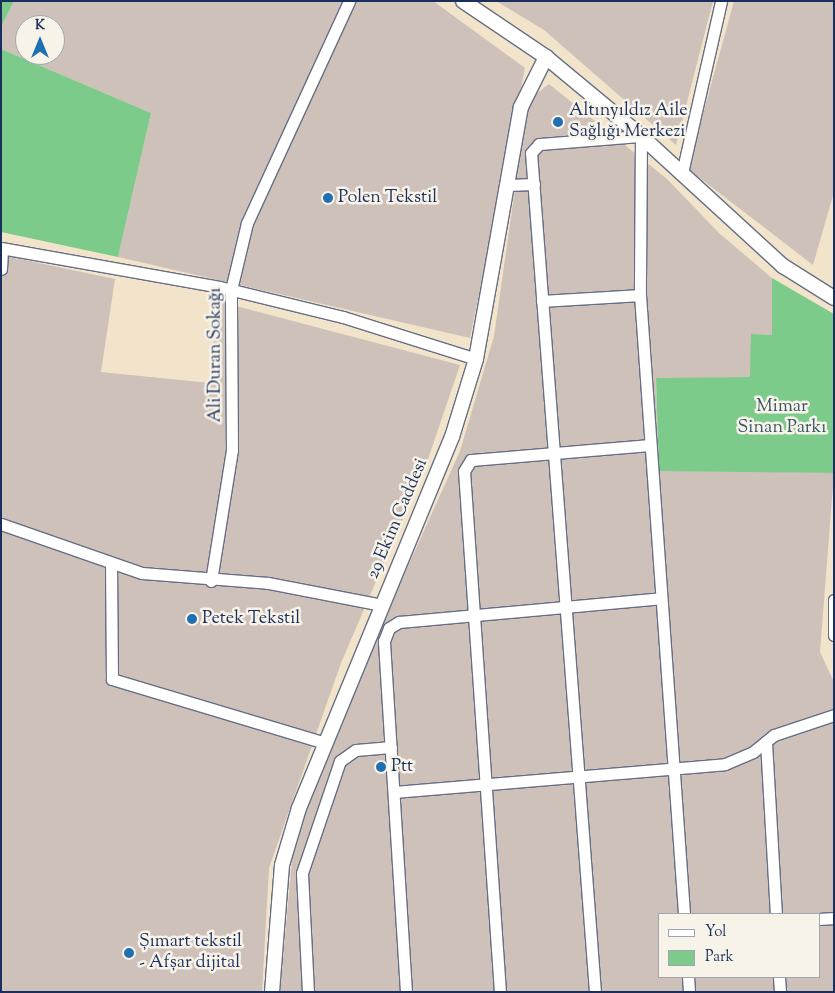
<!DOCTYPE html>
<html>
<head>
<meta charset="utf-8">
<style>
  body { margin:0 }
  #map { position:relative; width:835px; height:993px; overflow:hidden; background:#f2e4ca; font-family:"Sorts Mill Goudy",serif }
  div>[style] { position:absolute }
  .industrial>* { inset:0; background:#cec1b9 }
  .green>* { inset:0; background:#7dcb8b }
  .roads { filter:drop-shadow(1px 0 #666e84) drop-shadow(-1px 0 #666e84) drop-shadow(0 1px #666e84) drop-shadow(0 -1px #666e84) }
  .minor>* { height:11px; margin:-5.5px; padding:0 5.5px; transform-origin:5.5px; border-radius:5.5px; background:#fff }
  .tertiary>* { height:14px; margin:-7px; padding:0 7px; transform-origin:7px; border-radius:7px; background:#fff }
  .dots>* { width:14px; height:14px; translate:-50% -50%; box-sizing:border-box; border:2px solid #f7f3e8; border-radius:50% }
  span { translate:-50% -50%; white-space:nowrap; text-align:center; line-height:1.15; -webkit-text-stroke:5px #f7f3e8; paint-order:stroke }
  .poi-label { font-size:18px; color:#1b2f5e }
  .left { translate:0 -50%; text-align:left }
  .street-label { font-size:18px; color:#1b2f5e }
  .park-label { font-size:18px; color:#345669 }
  .frame { position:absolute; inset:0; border:2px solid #1b2f5e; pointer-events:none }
  .legend { position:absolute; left:658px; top:913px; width:162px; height:65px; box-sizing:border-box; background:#f7f3e8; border:1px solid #9fa5b1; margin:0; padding:6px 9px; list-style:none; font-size:15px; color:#1b2f5e }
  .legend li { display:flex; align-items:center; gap:10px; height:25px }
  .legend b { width:25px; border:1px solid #9fa5b1 }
  .north { position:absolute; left:15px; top:15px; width:50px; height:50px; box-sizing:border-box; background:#f7f3e8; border:1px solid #9fa5b1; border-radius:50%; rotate:0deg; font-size:14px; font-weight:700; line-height:20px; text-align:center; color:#1b2f5e }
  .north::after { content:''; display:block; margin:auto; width:18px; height:22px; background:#1f6fb2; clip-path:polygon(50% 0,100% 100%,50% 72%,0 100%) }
</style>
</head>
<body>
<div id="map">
  <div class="industrial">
    <div style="clip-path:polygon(evenodd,14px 1px,433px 1px,525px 68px,470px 338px,118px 257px,151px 113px,1px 49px,1px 27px,14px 1px,25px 25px,55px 25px,55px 55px,25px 55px,25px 25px)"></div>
    <div style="clip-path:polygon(496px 1px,713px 1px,676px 145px,544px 30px)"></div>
    <div style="clip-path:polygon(734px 1px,834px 1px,834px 192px,813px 265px,688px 169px)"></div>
    <div style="clip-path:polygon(evenodd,549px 84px,667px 179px,719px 233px,772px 278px,772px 335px,751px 334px,751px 377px,656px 379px,659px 470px,834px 473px,820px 652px,834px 682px,834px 992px,280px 992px,294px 837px,384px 619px,460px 451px,494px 336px,525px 119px,532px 97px,549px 84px,659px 914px,819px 914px,819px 977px,659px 977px,659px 914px)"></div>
    <div style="clip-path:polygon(1px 255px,115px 279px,101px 372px,210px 383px,217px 301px,460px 365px,426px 465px,341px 663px,269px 868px,262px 992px,1px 992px)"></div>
  </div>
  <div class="green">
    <div style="clip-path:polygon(1px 1px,14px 1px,1px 27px)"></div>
    <div style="clip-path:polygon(1px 49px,151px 113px,118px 257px,1px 232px)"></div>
    <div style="clip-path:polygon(772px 278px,834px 314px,834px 473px,659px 471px,656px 378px,750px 377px,751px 334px,772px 335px)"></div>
  </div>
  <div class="roads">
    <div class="minor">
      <div style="left:682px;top:173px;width:176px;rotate:-77.2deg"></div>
      <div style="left:507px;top:185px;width:27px;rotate:-2deg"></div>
      <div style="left:1px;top:248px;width:222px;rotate:10.1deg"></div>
      <div style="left:220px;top:287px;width:127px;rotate:13.7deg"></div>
      <div style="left:343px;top:317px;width:139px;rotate:17.5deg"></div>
      <div style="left:1px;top:269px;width:20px;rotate:-87deg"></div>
      <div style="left:542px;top:301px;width:98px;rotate:-3.5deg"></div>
      <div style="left:1px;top:524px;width:149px;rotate:19.2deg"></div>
      <div style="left:142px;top:573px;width:126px;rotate:4.5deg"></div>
      <div style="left:268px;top:583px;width:116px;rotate:10.9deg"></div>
      <div style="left:111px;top:564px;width:115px;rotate:89.5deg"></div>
      <div style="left:112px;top:679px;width:222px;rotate:16.7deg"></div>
      <div style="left:211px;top:581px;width:133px;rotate:-80.9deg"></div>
      <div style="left:232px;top:450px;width:160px;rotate:-90.4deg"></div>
      <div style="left:231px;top:290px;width:69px;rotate:-76.6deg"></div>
      <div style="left:247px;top:223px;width:244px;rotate:-65.3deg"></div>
      <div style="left:834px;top:600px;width:35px;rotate:90deg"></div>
      <div style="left:766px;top:742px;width:172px;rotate:86.7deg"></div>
      <div style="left:394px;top:792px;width:332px;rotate:-4.8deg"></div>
      <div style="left:725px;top:764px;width:30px;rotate:-23deg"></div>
      <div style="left:753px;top:752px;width:27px;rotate:-39deg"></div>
      <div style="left:774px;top:735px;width:63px;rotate:-18.4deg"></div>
      <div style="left:819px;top:919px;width:15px;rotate:-4deg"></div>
      <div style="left:688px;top:977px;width:15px;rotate:86deg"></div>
      <div style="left:779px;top:977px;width:15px;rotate:86deg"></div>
      <div style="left:308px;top:992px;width:119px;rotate:-92.9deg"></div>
      <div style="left:302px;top:873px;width:118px;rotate:-71.3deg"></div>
      <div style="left:340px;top:761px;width:19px;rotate:-35deg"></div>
      <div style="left:356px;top:750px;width:35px;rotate:-5deg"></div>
      <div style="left:406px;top:992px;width:352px;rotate:-93.6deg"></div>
      <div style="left:384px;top:641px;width:14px;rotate:-69deg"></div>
      <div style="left:389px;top:628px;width:12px;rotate:-31deg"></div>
      <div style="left:399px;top:622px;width:263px;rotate:-5.2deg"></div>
      <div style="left:500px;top:992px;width:522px;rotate:-93.95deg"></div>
      <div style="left:464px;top:471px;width:13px;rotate:-58deg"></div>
      <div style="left:471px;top:460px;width:180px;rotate:-4.8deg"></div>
      <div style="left:595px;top:992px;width:841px;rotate:-94.36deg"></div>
      <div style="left:531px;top:153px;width:12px;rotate:-48deg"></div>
      <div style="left:539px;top:144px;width:102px;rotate:-4.5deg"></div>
      <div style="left:641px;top:136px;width:159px;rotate:90.4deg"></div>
      <div style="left:640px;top:295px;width:621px;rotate:85.93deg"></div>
    </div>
    <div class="tertiary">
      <div style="left:463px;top:1px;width:100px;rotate:34deg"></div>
      <div style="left:546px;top:57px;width:124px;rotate:39.7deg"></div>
      <div style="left:641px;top:136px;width:193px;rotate:42.5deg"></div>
      <div style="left:783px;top:266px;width:60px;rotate:32.1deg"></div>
      <div style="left:272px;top:992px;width:127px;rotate:-85.5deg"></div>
      <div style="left:282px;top:865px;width:59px;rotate:-73.4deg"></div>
      <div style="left:299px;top:808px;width:401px;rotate:-67.6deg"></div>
      <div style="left:452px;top:437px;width:82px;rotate:-72.9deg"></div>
      <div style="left:476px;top:359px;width:256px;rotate:-79.9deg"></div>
      <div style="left:521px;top:107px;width:56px;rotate:-63.4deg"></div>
    </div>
  </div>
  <div class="dots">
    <div style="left:558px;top:122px;background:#1f6fb2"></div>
    <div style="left:328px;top:198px;background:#1f6fb2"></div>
    <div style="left:192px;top:619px;background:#1f6fb2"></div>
    <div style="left:381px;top:767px;background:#1f6fb2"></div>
    <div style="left:129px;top:953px;background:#1f6fb2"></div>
  </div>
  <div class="poi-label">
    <span class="left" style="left:569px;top:122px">Altınyıldız Aile<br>Sağlığı Merkezi</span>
    <span class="left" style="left:338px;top:198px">Polen Tekstil</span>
    <span class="left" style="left:202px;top:619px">Petek Tekstil</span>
    <span class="left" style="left:391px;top:767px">Ptt</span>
    <span class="left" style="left:139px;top:953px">Şımart tekstil<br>- Afşar dijital</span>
  </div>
  <div class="street-label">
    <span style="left:216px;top:355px;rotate:-90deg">Ali Duran Sokağı</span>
    <span style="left:398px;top:519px;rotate:-67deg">29 Ekim Caddesi</span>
  </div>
  <div class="park-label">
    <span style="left:782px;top:418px">Mimar<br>Sinan Parkı</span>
  </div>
  <div class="frame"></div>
  <ul class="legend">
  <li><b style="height:6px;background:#fff"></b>Yol</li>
  <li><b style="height:14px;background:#7dcb8b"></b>Park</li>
  </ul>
  <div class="north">K</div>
</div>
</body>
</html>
